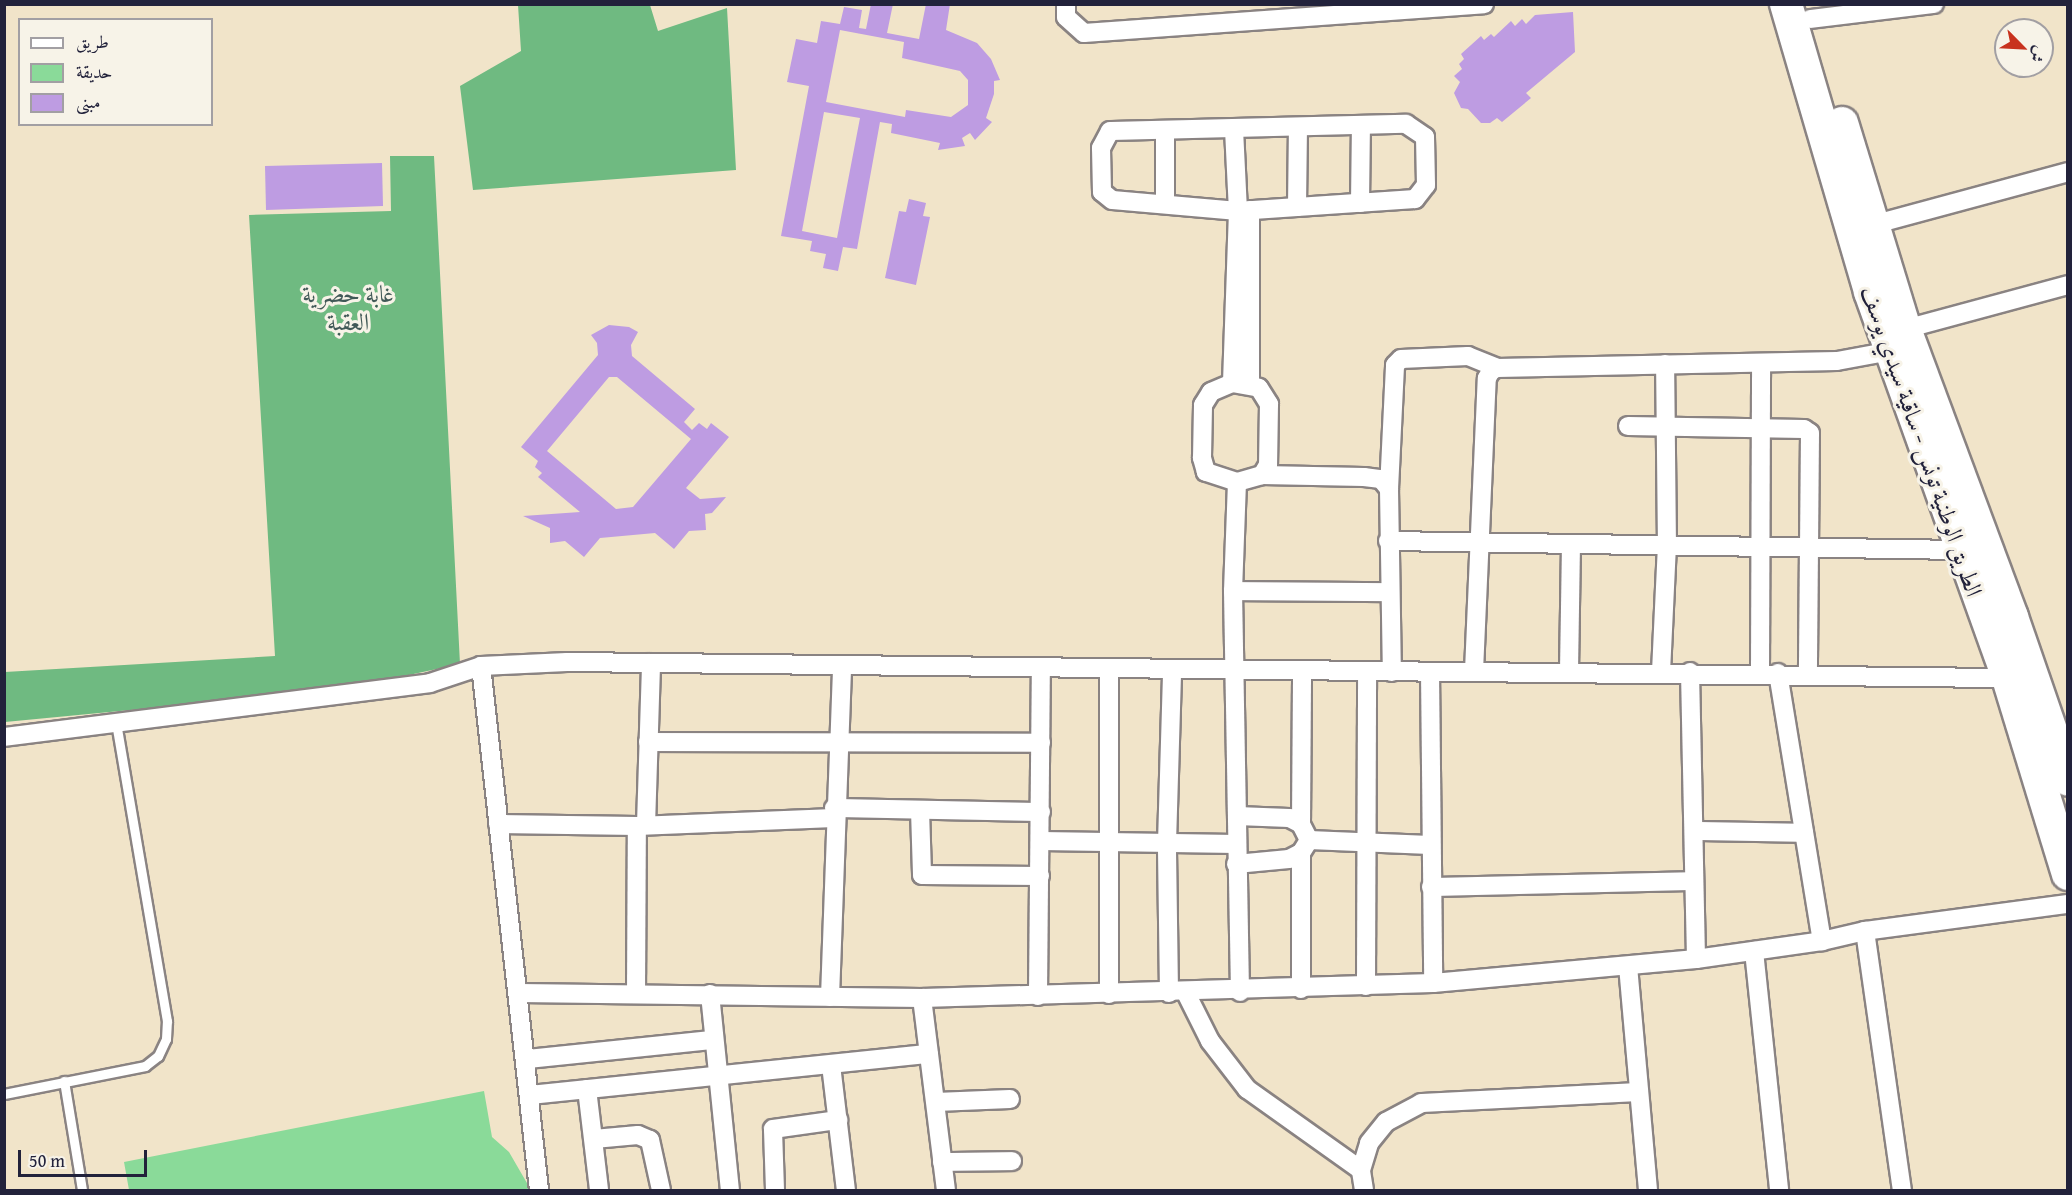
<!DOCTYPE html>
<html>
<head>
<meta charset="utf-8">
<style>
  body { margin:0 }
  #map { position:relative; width:2072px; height:1195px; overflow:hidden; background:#f1e4c9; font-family:"Gentium Book Plus",Amiri,serif }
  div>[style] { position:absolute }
  .green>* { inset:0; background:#8ada99 }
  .forest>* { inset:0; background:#6fba81 }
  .building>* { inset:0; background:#be9ce2 }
  .roads { filter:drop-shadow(2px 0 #8a8382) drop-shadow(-2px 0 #8a8382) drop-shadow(0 2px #8a8382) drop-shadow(0 -2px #8a8382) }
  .service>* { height:9px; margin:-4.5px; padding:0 4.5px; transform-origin:4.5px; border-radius:4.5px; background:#fff }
  .minor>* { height:18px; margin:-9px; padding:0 9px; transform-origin:9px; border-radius:9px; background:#fff }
  .trunk>* { height:32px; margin:-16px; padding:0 16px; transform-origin:16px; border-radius:16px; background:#fff }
  span { translate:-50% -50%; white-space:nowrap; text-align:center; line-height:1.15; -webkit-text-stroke:6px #f7f3e8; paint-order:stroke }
  .park-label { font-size:24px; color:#415957 }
  .street-label { font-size:24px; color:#22223b }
  .frame { position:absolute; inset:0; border:6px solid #22223b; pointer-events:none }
  .legend { position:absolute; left:18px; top:18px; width:195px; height:108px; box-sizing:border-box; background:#f7f3e8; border:2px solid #a29fa3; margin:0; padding:8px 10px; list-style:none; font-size:18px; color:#22223b }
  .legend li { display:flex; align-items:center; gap:12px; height:30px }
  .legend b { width:30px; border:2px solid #a29fa3 }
  .north { position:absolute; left:1994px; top:18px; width:60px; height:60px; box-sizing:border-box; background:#f7f3e8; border:2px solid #a29fa3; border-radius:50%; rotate:114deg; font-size:16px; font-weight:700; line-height:24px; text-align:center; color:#22223b }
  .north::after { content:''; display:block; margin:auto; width:21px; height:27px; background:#c8321e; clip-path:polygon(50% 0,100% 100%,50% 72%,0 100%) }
  .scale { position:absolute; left:18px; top:1150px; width:129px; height:27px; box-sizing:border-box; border:3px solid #22223b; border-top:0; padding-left:8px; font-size:18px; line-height:21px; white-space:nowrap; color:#22223b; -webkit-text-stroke:4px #f7f3e8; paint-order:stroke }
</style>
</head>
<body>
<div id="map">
  <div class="green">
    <div style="clip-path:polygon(484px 1091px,492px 1137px,509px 1152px,531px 1190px,129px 1190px,124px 1162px)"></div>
  </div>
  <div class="forest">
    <div style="clip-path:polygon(518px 5px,650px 5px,658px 31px,727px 8px,736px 170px,473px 190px,460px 86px,521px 51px)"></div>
    <div style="clip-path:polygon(390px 156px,434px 156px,460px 664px,339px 690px,5px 722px,5px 672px,275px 656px,249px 215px,391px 211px)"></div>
  </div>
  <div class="building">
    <div style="clip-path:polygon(evenodd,871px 4px,893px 4px,887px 33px,919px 39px,926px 4px,950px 4px,946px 30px,977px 43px,991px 59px,1000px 80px,994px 81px,994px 94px,986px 118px,992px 122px,975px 140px,970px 133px,962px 138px,965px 146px,938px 150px,940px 143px,891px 133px,892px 124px,880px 122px,857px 249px,843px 247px,838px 271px,823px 268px,826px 254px,810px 251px,812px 241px,781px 236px,809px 86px,787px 82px,796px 39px,817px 43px,821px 21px,840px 24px,844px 7px,862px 10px,859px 28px,866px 29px,871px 4px,840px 30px,904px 42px,902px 58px,960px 71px,968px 80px,968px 105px,951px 117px,906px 110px,905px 117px,826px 102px,840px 30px,871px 4px,824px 112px,860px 118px,837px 238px,802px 231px,824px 112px)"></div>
    <div style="clip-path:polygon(1573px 12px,1575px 52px,1526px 93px,1531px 98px,1502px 122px,1497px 118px,1490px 123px,1481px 123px,1468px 109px,1461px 108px,1454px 93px,1460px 82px,1454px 76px,1462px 69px,1459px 64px,1464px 59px,1461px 54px,1481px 36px,1484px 40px,1491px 34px,1494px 37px,1511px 21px,1515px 26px,1522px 19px,1526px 24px,1535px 15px)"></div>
    <div style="clip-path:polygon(382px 163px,383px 206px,266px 210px,265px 166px)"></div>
    <div style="clip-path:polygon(909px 199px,926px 203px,923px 216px,930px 217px,916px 285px,885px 278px,899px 211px,906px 212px)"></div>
    <div style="clip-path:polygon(evenodd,609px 325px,629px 327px,638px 332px,631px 345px,632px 356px,695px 409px,684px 422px,692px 430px,699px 423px,707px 429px,711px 423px,729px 437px,686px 488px,700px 499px,726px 497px,712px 513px,705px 514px,706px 530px,689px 531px,674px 549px,655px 533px,600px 538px,584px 557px,565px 541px,550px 543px,550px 528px,523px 516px,580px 512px,538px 477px,542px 473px,535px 467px,538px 461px,521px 447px,598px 355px,597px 343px,591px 335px,609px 325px,609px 377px,617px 377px,691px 439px,633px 507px,616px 509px,547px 451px,609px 377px)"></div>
  </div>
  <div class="roads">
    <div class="service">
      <div style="left:64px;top:1081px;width:110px;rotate:80.6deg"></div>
      <div style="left:4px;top:1094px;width:144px;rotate:-11.2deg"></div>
      <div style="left:145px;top:1066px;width:16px;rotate:-38deg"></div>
      <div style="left:158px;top:1056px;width:19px;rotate:-65deg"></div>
      <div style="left:166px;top:1039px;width:18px;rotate:-87deg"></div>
      <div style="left:167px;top:1021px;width:302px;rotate:-99.7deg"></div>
    </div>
    <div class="minor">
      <div style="left:1066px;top:4px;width:13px;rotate:90deg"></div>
      <div style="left:1066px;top:17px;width:24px;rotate:42deg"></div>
      <div style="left:1084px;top:33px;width:401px;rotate:-4.1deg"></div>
      <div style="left:1810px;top:19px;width:125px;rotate:-6.9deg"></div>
      <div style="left:1406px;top:124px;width:23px;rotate:34deg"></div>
      <div style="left:1425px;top:137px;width:48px;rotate:88.8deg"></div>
      <div style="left:1426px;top:185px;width:18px;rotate:128deg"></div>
      <div style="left:1415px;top:199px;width:177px;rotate:176.1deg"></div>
      <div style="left:1238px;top:211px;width:126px;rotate:-175deg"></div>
      <div style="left:1112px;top:200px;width:13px;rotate:-141deg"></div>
      <div style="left:1102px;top:192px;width:44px;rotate:-91.3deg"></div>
      <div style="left:1101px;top:148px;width:19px;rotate:-62deg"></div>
      <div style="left:1110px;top:131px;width:296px;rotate:-1.4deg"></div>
      <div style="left:1165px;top:130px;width:73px;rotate:90deg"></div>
      <div style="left:1360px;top:203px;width:78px;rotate:-89.3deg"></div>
      <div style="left:1297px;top:207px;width:80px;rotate:-89.3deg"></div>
      <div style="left:1250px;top:210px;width:174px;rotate:90deg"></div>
      <div style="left:1872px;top:225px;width:203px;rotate:-15.1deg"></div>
      <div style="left:1905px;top:329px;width:169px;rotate:-15.1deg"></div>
      <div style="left:1232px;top:383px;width:27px;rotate:10deg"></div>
      <div style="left:1259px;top:388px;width:19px;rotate:58deg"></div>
      <div style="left:1269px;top:404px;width:61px;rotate:90.9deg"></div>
      <div style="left:1268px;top:465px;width:12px;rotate:121deg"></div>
      <div style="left:1262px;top:475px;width:26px;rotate:164deg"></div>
      <div style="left:1237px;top:482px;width:33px;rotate:-162deg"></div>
      <div style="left:1206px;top:472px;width:15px;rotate:-106deg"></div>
      <div style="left:1202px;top:458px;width:53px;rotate:-88.9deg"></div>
      <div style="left:1203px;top:405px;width:15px;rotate:-58deg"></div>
      <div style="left:1211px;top:392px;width:23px;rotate:-23deg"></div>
      <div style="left:1232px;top:383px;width:172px;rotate:-88deg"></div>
      <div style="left:1238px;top:211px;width:83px;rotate:-92.8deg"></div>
      <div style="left:1628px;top:426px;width:176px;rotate:1deg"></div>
      <div style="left:1804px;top:429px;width:7px;rotate:34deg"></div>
      <div style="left:1810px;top:433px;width:240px;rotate:90.5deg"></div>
      <div style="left:1262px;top:475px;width:102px;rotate:1.1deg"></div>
      <div style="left:1364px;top:477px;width:17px;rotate:7deg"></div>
      <div style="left:1381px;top:479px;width:13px;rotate:51deg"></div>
      <div style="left:1389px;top:489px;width:183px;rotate:89.1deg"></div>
      <div style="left:1237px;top:482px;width:109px;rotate:92.1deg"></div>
      <div style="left:1233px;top:591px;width:401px;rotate:89deg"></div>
      <div style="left:1389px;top:489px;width:124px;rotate:-87.2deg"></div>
      <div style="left:1395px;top:365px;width:8px;rotate:-45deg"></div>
      <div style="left:1401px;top:359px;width:67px;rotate:-2.6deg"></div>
      <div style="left:1468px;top:356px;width:31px;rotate:22deg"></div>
      <div style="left:1388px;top:541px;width:571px;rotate:0.9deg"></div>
      <div style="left:1233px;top:591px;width:157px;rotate:0.4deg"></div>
      <div style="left:481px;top:666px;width:527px;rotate:83.68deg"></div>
      <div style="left:1474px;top:671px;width:293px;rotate:-87.5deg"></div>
      <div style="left:1487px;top:378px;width:8px;rotate:-60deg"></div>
      <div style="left:1491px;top:371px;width:7px;rotate:-27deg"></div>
      <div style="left:1497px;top:368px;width:340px;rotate:-1.2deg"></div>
      <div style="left:1837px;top:361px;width:55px;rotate:-10.5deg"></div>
      <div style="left:1569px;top:671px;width:127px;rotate:-89.1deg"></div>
      <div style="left:1430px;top:672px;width:311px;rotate:89.4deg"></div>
      <div style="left:1661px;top:672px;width:125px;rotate:-87.3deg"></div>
      <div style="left:1667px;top:547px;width:183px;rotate:-90.6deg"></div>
      <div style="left:1690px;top:672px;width:287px;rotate:88.8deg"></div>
      <div style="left:1760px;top:673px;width:309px;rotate:-89.8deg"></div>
      <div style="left:1778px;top:673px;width:272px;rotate:80.7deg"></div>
      <div style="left:4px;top:737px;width:429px;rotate:-7.2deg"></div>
      <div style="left:430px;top:683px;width:54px;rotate:-18.4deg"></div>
      <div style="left:481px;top:666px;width:86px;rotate:-2.7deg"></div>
      <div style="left:567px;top:662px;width:1441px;rotate:0.64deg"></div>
      <div style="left:648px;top:742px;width:393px;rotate:0.1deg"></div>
      <div style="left:834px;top:808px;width:207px;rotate:1.1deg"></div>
      <div style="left:920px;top:810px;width:65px;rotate:88.2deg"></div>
      <div style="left:922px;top:875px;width:118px;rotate:0.5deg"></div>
      <div style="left:498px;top:824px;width:139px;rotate:0.8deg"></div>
      <div style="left:637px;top:826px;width:197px;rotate:-2.3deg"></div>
      <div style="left:1301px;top:824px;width:153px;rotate:-89.6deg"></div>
      <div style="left:646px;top:825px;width:162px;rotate:-88.2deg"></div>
      <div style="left:1694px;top:831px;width:110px;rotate:1deg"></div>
      <div style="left:1309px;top:840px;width:121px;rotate:2.4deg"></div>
      <div style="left:1041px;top:841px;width:195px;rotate:0.9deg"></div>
      <div style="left:1236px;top:864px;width:53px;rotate:-5.4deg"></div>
      <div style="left:1289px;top:859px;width:13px;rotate:-27deg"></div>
      <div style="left:1301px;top:853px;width:15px;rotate:-58deg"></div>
      <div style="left:1309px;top:840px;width:18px;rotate:-117deg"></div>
      <div style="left:1301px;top:824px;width:13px;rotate:-153deg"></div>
      <div style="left:1289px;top:818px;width:52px;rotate:-177.8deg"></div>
      <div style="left:1431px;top:887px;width:261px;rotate:-1.3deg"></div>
      <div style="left:1865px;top:931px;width:262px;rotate:81.9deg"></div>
      <div style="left:1754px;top:951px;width:240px;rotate:84deg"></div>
      <div style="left:1628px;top:966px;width:225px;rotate:84.9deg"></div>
      <div style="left:1366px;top:986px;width:314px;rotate:-89.8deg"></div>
      <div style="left:1301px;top:989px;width:136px;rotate:-90deg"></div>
      <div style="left:519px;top:993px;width:403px;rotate:0.7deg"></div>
      <div style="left:922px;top:998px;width:511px;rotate:-1.68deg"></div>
      <div style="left:1433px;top:983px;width:264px;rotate:-5.2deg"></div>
      <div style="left:1696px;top:959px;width:127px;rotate:-8.1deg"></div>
      <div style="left:1822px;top:941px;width:44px;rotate:-13.1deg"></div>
      <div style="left:1865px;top:931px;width:205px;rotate:-7.6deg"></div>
      <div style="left:1169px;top:993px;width:150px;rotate:-90.8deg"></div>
      <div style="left:1167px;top:843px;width:172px;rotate:-88.3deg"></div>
      <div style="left:1186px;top:993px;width:54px;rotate:63.4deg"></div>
      <div style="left:1210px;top:1041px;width:61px;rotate:52.4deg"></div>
      <div style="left:1247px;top:1089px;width:140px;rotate:35.4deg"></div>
      <div style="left:636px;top:994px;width:168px;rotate:-89.7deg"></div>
      <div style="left:710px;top:994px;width:197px;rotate:84.2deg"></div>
      <div style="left:1109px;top:994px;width:324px;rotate:-90deg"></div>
      <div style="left:1038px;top:996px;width:326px;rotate:-89.5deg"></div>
      <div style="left:830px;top:997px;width:329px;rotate:-87.9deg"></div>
      <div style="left:922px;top:998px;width:193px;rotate:82.9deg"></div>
      <div style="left:527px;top:1059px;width:186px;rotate:-5.9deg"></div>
      <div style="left:831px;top:1065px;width:126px;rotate:83.2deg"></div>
      <div style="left:587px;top:1089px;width:102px;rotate:83.2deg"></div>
      <div style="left:530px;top:1095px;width:401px;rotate:-5.9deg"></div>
      <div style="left:936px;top:1102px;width:74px;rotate:-2.3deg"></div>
      <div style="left:594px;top:1139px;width:44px;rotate:-5.2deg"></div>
      <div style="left:638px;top:1135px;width:13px;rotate:23deg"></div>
      <div style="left:650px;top:1140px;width:51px;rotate:77.6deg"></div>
      <div style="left:942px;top:1162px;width:70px;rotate:-0.8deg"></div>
      <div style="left:775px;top:1190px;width:61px;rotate:-91.9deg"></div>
      <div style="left:773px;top:1129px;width:66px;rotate:-7.9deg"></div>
      <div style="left:1364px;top:1190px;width:20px;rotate:-99deg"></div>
      <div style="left:1361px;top:1170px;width:28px;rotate:-73deg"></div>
      <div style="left:1369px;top:1143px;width:27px;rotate:-51deg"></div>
      <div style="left:1386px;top:1122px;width:40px;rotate:-28deg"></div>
      <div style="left:1421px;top:1103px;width:218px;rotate:-2.9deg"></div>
    </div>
    <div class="trunk">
      <div style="left:1786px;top:4px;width:300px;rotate:73.7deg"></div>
      <div style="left:1870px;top:292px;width:410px;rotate:70.3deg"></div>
      <div style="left:2008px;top:678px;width:205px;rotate:73deg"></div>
      <div style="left:1842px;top:123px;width:215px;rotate:73deg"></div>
      <div style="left:1905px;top:329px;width:307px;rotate:69.6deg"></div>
      <div style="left:2012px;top:617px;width:172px;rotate:71deg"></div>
    </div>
  </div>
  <div class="park-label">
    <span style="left:348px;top:308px">غابة حضرية<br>العقبة</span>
  </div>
  <div class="street-label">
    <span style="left:1922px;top:441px;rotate:71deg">الطريق الوطنية تونس - ساقية سيدي يوسف</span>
  </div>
  <div class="frame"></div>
  <ul class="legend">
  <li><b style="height:8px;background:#fff"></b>طريق</li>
  <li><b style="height:16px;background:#8ada99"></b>حديقة</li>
  <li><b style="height:16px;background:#be9ce2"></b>مبنى</li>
  </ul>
  <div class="north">ش</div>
  <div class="scale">50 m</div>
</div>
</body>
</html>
